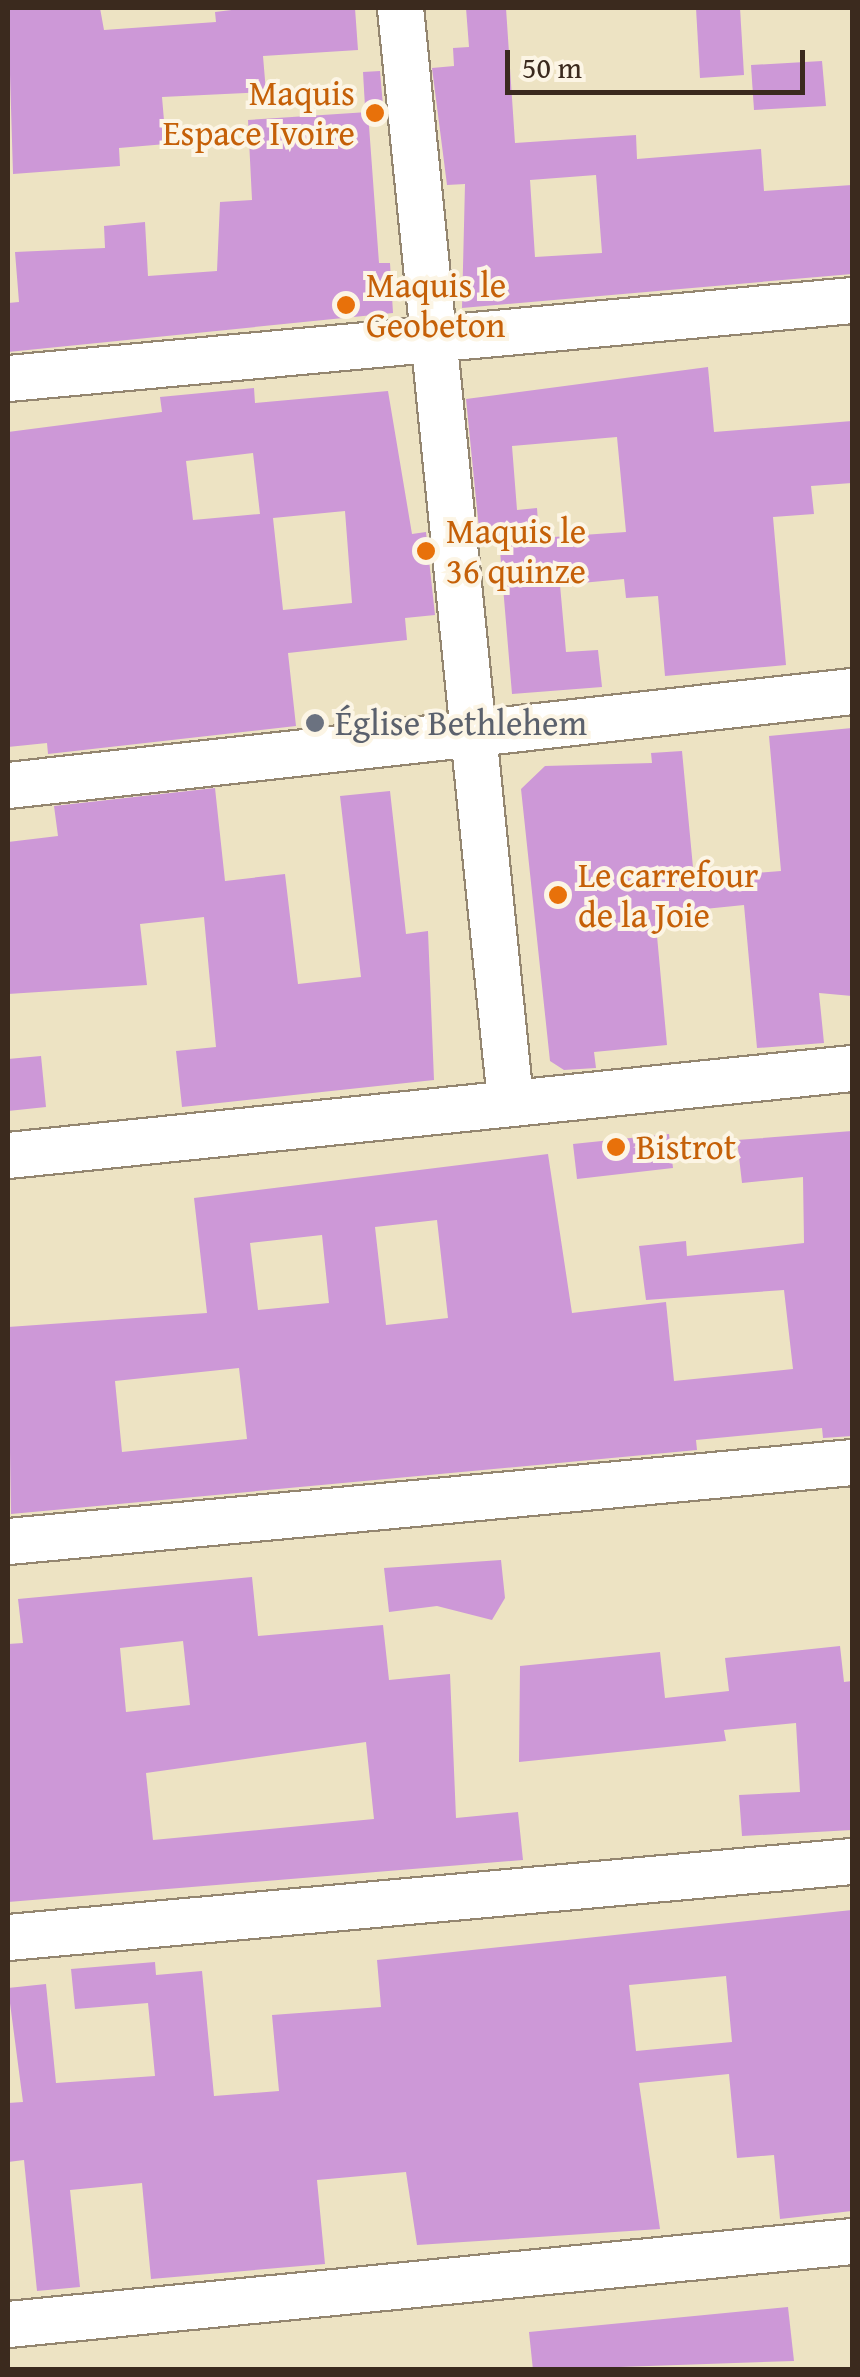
<!DOCTYPE html>
<html>
<head>
<meta charset="utf-8">
<style>
  body { margin:0 }
  #map { position:relative; width:860px; height:2377px; overflow:hidden; background:#ede3c3; font-family:"Gentium Book Plus",serif }
  div>[style] { position:absolute }
  .building>* { inset:0; background:#cd98d7 }
  .roads { filter:drop-shadow(2px 0 #948670) drop-shadow(-2px 0 #948670) drop-shadow(0 2px #948670) drop-shadow(0 -2px #948670) }
  .minor>* { height:45px; margin:-22.5px; padding:0 22.5px; transform-origin:22.5px; border-radius:22.5px; background:#fff }
  .dots>* { width:28px; height:28px; translate:-50% -50%; box-sizing:border-box; border:5px solid #fcf5e5; border-radius:50% }
  span { translate:-50% -50%; white-space:nowrap; text-align:center; line-height:1.15; -webkit-text-stroke:8px #fcf5e5; paint-order:stroke }
  .food-label { font-size:35px; color:#c56008 }
  .right { translate:-100% -50%; text-align:right }
  .left { translate:0 -50%; text-align:left }
  .worship-label { font-size:35px; color:#5b616d }
  .frame { position:absolute; inset:0; border:10px solid #3b2a1e; pointer-events:none }
  .scale { position:absolute; left:505px; top:50px; width:300px; height:45px; box-sizing:border-box; border:5px solid #3b2a1e; border-top:0; padding-left:12px; font-size:30px; line-height:35px; white-space:nowrap; color:#3b2a1e; -webkit-text-stroke:8px #fcf5e5; paint-order:stroke }
</style>
</head>
<body>
<div id="map">
  <div class="building">
    <div style="clip-path:polygon(8px 8px,100px 8px,104px 30px,216px 22px,215px 12px,240px 9px,355px 8px,358px 50px,263px 56px,266px 92px,162px 97px,166px 144px,119px 148px,120px 166px,13px 174px)"></div>
    <div style="clip-path:polygon(evenodd,466px 8px,506px 8px,515px 143px,636px 135px,637px 159px,761px 149px,764px 191px,852px 185px,852px 274px,462px 308px,465px 184px,447px 185px,432px 68px,454px 66px,453px 48px,469px 47px,466px 8px,596px 175px,602px 253px,535px 257px,530px 180px,596px 175px)"></div>
    <div style="clip-path:polygon(696px 8px,740px 8px,744px 75px,700px 78px)"></div>
    <div style="clip-path:polygon(822px 61px,826px 106px,754px 110px,751px 65px)"></div>
    <div style="clip-path:polygon(380px 71px,383px 106px,365px 107px,363px 72px)"></div>
    <div style="clip-path:polygon(368px 112px,379px 263px,390px 263px,393px 313px,8px 352px,8px 303px,19px 302px,15px 252px,105px 248px,104px 226px,145px 222px,148px 276px,217px 271px,220px 202px,252px 200px,248px 120px)"></div>
    <div style="clip-path:polygon(evenodd,708px 367px,714px 432px,852px 421px,852px 483px,811px 486px,814px 514px,773px 517px,786px 665px,665px 676px,658px 596px,626px 598px,624px 579px,560px 585px,566px 652px,598px 650px,602px 687px,512px 694px,498px 527px,479px 529px,466px 399px,708px 367px,617px 437px,626px 532px,539px 538px,537px 508px,517px 510px,512px 446px,617px 437px)"></div>
    <div style="clip-path:polygon(evenodd,254px 388px,255px 403px,388px 391px,412px 534px,426px 532px,435px 615px,405px 618px,407px 640px,288px 653px,296px 726px,48px 754px,47px 743px,8px 747px,8px 432px,162px 412px,160px 397px,254px 388px,253px 453px,260px 514px,193px 520px,186px 461px,253px 453px,254px 388px,345px 511px,352px 603px,283px 610px,273px 518px,345px 511px)"></div>
    <div style="clip-path:polygon(852px 728px,852px 996px,819px 993px,824px 1043px,757px 1048px,744px 905px,655px 914px,667px 1045px,594px 1052px,596px 1068px,564px 1070px,550px 1061px,521px 789px,545px 766px,652px 763px,651px 753px,682px 751px,694px 878px,781px 871px,769px 736px)"></div>
    <div style="clip-path:polygon(215px 788px,225px 881px,285px 874px,298px 984px,361px 977px,340px 796px,390px 791px,406px 934px,428px 931px,434px 1080px,182px 1107px,176px 1051px,216px 1047px,204px 917px,140px 924px,147px 985px,8px 994px,8px 842px,58px 836px,54px 806px)"></div>
    <div style="clip-path:polygon(41px 1056px,46px 1107px,8px 1111px,8px 1059px)"></div>
    <div style="clip-path:polygon(evenodd,852px 1131px,852px 1436px,823px 1438px,822px 1428px,696px 1440px,697px 1450px,11px 1514px,8px 1327px,207px 1313px,194px 1198px,548px 1154px,572px 1313px,666px 1302px,674px 1381px,793px 1369px,784px 1290px,646px 1300px,639px 1246px,686px 1241px,687px 1256px,804px 1243px,803px 1177px,742px 1183px,737px 1140px,852px 1131px,437px 1220px,448px 1318px,386px 1325px,375px 1227px,437px 1220px,852px 1131px,322px 1235px,329px 1303px,258px 1310px,250px 1243px,322px 1235px,852px 1131px,239px 1368px,247px 1439px,122px 1452px,115px 1381px,239px 1368px)"></div>
    <div style="clip-path:polygon(669px 1134px,673px 1168px,577px 1179px,573px 1144px)"></div>
    <div style="clip-path:polygon(501px 1560px,505px 1598px,492px 1620px,437px 1606px,389px 1612px,384px 1568px)"></div>
    <div style="clip-path:polygon(evenodd,252px 1577px,258px 1636px,383px 1625px,389px 1680px,450px 1674px,456px 1818px,518px 1812px,523px 1860px,8px 1902px,8px 1644px,23px 1643px,18px 1599px,252px 1577px,183px 1641px,190px 1705px,126px 1712px,120px 1648px,183px 1641px,252px 1577px,366px 1742px,374px 1819px,153px 1840px,146px 1773px,366px 1742px)"></div>
    <div style="clip-path:polygon(840px 1646px,844px 1682px,852px 1681px,852px 1830px,742px 1836px,739px 1795px,800px 1792px,796px 1723px,724px 1730px,726px 1741px,519px 1762px,520px 1666px,660px 1652px,665px 1698px,729px 1691px,725px 1658px)"></div>
    <div style="clip-path:polygon(evenodd,852px 1910px,852px 2211px,780px 2219px,774px 2155px,737px 2158px,729px 2074px,639px 2083px,660px 2229px,417px 2245px,406px 2172px,317px 2180px,325px 2264px,151px 2279px,142px 2183px,70px 2190px,80px 2287px,37px 2291px,24px 2160px,8px 2162px,8px 2103px,23px 2102px,8px 1988px,46px 1984px,56px 2083px,155px 2076px,148px 2003px,75px 2009px,71px 1969px,155px 1962px,156px 1975px,202px 1971px,214px 2096px,279px 2091px,272px 2015px,381px 2007px,377px 1960px,852px 1910px,726px 1976px,732px 2042px,636px 2051px,629px 1985px,726px 1976px)"></div>
    <div style="clip-path:polygon(788px 2307px,794px 2361px,533px 2370px,529px 2332px)"></div>
  </div>
  <div class="roads">
    <div class="minor">
      <div style="left:400px;top:8px;width:1099px;rotate:84.25deg"></div>
      <div style="left:8px;top:378px;width:848px;rotate:-5.28deg"></div>
      <div style="left:8px;top:785px;width:849px;rotate:-6.36deg"></div>
      <div style="left:8px;top:1155px;width:848px;rotate:-5.89deg"></div>
      <div style="left:8px;top:1541px;width:848px;rotate:-5.35deg"></div>
      <div style="left:8px;top:1937px;width:847px;rotate:-5.15deg"></div>
      <div style="left:8px;top:2324px;width:848px;rotate:-5.62deg"></div>
    </div>
  </div>
  <div class="dots">
    <div style="left:375px;top:113px;background:#e8710a"></div>
    <div style="left:346px;top:305px;background:#e8710a"></div>
    <div style="left:426px;top:551px;background:#e8710a"></div>
    <div style="left:315px;top:723px;background:#6b7280"></div>
    <div style="left:558px;top:895px;background:#e8710a"></div>
    <div style="left:616px;top:1147px;background:#e8710a"></div>
  </div>
  <div class="food-label">
    <span class="right" style="left:355px;top:113px">Maquis<br>Espace Ivoire</span>
    <span class="left" style="left:366px;top:305px">Maquis le<br>Geobeton</span>
    <span class="left" style="left:446px;top:551px">Maquis le<br>36 quinze</span>
    <span class="left" style="left:578px;top:895px">Le carrefour<br>de la Joie</span>
    <span class="left" style="left:636px;top:1147px">Bistrot</span>
  </div>
  <div class="worship-label">
    <span class="left" style="left:335px;top:723px">Église Bethlehem</span>
  </div>
  <div class="frame"></div>
  <div class="scale">50 m</div>
</div>
</body>
</html>
